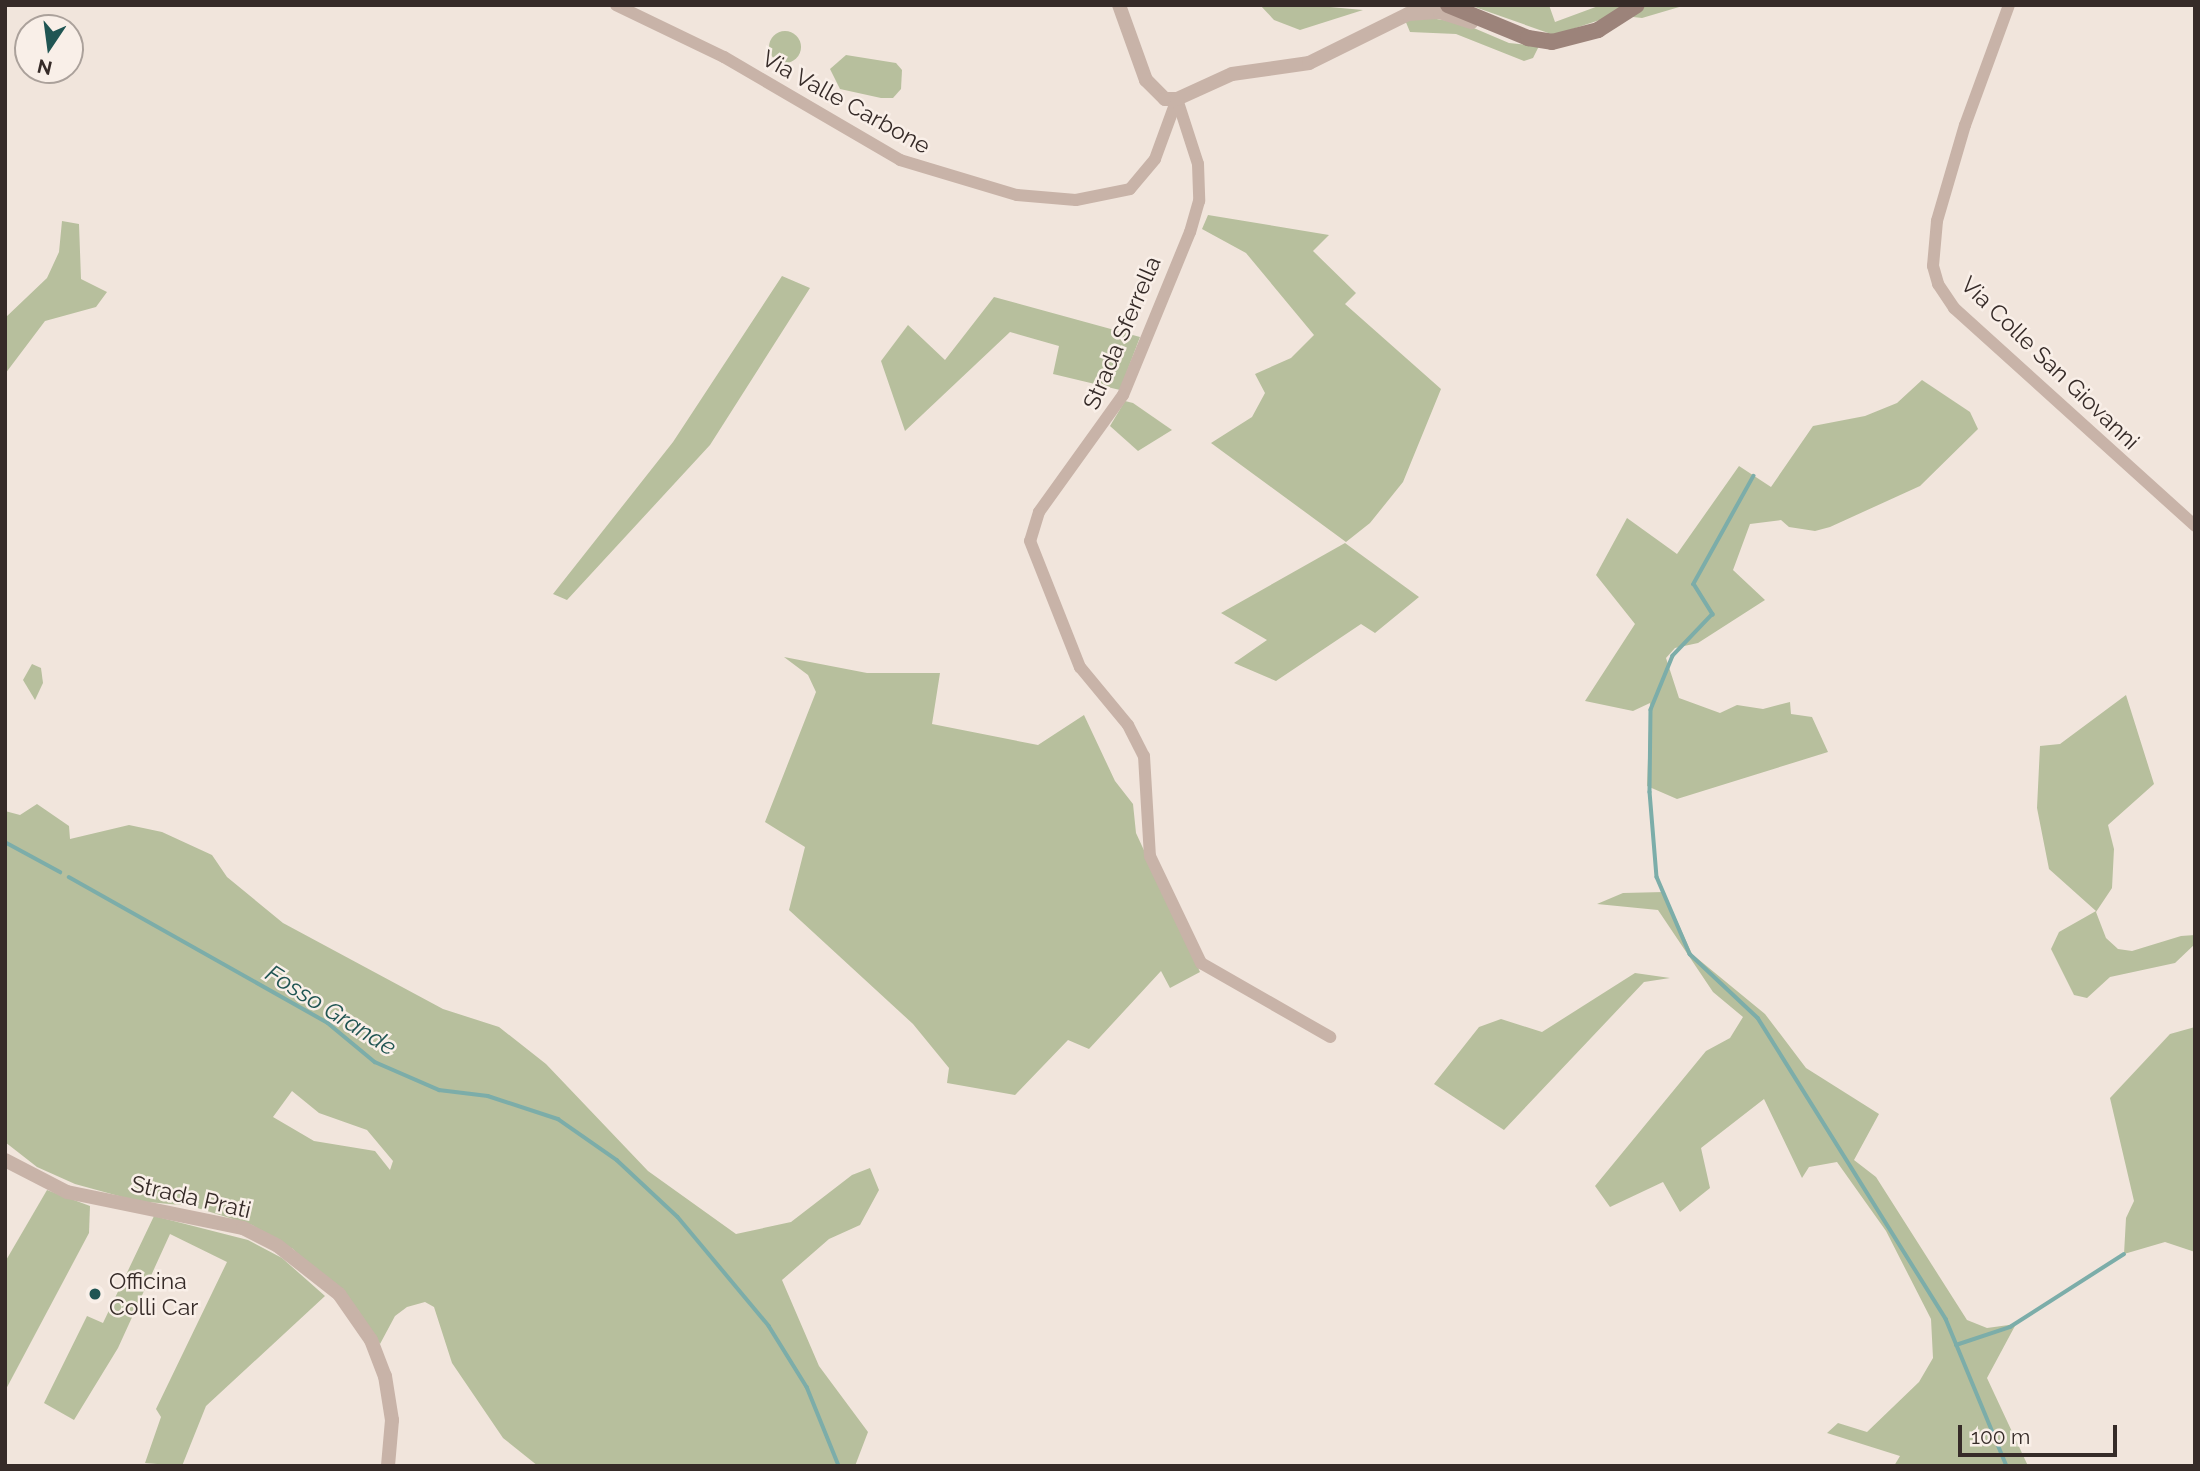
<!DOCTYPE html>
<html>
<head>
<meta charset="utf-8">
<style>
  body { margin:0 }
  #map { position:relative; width:2200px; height:1471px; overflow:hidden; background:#f1e5dc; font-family:Raleway,sans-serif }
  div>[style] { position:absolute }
  .green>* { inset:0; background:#b7bf9d }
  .round { border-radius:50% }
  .stream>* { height:3.5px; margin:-1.75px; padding:0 1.75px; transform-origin:1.75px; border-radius:1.75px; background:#7cada9 }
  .minor>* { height:12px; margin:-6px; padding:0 6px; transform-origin:6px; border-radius:6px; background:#c8b3a8 }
  .tertiary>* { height:14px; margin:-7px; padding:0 7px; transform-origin:7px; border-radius:7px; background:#c8b3a8 }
  .secondary>* { height:16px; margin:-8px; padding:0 8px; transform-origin:8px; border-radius:8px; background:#9c837a }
  .dots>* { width:19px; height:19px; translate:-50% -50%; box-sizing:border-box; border:4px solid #f9efe8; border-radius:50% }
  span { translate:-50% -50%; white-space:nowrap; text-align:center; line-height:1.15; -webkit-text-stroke:5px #f9efe8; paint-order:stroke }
  .street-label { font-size:23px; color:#362b28 }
  .poi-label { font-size:23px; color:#362b28 }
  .left { translate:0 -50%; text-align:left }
  .water-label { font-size:24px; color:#205553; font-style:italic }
  .frame { position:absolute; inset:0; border:7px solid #362b28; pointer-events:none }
  .north { position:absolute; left:14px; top:14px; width:70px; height:70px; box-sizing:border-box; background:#f9efe8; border:2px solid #aba19b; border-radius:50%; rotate:193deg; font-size:19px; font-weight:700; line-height:28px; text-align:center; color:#362b28 }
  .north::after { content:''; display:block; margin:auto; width:24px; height:32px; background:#205553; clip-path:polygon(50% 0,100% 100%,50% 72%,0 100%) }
  .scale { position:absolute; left:1958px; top:1425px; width:159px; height:32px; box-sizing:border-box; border:4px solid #362b28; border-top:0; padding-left:9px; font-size:21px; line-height:24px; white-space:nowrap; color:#362b28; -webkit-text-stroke:5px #f9efe8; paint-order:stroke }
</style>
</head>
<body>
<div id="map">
  <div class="green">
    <div style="clip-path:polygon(1260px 5px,1308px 5px,1363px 10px,1300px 30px,1274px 20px)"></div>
    <div style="clip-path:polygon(1469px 5px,1549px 5px,1555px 22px,1601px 5px,1686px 5px,1642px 18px,1615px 15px,1554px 35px)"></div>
    <div style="clip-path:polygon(1424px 17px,1462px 23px,1509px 43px,1539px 46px,1533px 58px,1524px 61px,1456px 34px,1410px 32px,1405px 20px)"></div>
    <div class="round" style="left:769px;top:31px;width:32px;height:32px"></div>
    <div style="clip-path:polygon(846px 55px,896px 63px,902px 70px,901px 89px,893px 98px,881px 98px,840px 89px,830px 69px)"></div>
    <div style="clip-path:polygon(1208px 215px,1329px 235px,1313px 251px,1356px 293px,1345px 304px,1441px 389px,1403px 482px,1370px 523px,1346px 542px,1211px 443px,1252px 417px,1265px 393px,1255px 374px,1291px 358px,1314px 335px,1246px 253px,1202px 229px)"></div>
    <div style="clip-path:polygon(62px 221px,79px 224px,81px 279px,107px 292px,96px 307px,45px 321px,5px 374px,5px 318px,47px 278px,59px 252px)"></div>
    <div style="clip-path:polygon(782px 276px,810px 288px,710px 445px,567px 600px,553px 594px,673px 442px)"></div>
    <div style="clip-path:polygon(994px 297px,1140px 337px,1120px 390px,1053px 374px,1059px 346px,1010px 332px,905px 431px,881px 361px,908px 325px,945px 360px)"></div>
    <div style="clip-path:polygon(1922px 380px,1970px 412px,1978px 429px,1920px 486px,1830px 527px,1815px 531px,1789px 527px,1781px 520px,1750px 524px,1733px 570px,1765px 600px,1698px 643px,1675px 648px,1666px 658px,1679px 698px,1720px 713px,1737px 705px,1763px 709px,1790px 702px,1791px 714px,1812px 717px,1828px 752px,1677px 799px,1647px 786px,1650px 703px,1633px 711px,1585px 701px,1635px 624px,1596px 575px,1627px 518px,1677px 554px,1739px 466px,1771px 487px,1813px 426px,1865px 416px,1897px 403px)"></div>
    <div style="clip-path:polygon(1125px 401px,1133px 403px,1172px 430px,1138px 451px,1110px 426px)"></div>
    <div style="clip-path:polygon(1345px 543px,1419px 597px,1375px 633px,1361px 624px,1276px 681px,1234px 663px,1267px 640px,1221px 613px)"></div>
    <div style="clip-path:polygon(784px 657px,867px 673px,940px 673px,932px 724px,1038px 745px,1084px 715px,1115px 781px,1133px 804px,1136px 833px,1200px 972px,1170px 988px,1161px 971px,1089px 1049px,1068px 1040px,1015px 1095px,947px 1083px,949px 1068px,913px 1024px,789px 910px,805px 847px,765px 822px,816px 692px,808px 675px)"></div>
    <div style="clip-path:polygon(32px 664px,41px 668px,43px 683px,35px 700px,23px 680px)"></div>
    <div style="clip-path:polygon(2126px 695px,2154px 784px,2108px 825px,2114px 849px,2112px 888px,2096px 912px,2106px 938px,2118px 949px,2132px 951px,2181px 936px,2195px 935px,2195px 944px,2175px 963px,2110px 977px,2087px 998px,2074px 995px,2051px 949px,2059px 932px,2096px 911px,2049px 869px,2037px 808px,2040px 746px,2060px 744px)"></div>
    <div style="clip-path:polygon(evenodd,37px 804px,69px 826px,70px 839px,129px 825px,162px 832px,212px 855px,227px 877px,283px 923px,443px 1009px,499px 1027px,546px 1064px,648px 1171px,736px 1234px,791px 1222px,852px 1175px,870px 1168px,879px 1190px,860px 1225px,829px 1239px,782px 1280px,819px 1366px,868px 1432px,855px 1466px,538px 1466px,503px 1438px,452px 1363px,434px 1307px,425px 1302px,407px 1307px,395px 1316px,380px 1344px,358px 1310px,293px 1249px,252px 1225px,191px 1206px,137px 1201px,75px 1184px,37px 1167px,5px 1142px,5px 811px,20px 815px,37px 804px,292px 1091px,319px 1113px,367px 1130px,393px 1161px,390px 1170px,375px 1151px,314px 1141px,273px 1117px,292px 1091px)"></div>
    <div style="clip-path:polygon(1664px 892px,1692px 954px,1765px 1014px,1806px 1068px,1879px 1114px,1854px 1160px,1876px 1177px,1967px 1320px,1987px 1328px,2016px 1324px,1987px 1378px,2028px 1466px,1894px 1466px,1900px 1456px,1827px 1433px,1838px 1423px,1867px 1432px,1919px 1382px,1933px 1358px,1931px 1319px,1886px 1231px,1837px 1162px,1809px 1167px,1802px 1178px,1764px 1099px,1701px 1148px,1710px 1188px,1680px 1212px,1663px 1182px,1610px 1207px,1595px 1186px,1706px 1051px,1730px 1038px,1743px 1017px,1713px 992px,1658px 910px,1597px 904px,1623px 893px)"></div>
    <div style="clip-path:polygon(1635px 973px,1670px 978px,1644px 982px,1504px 1130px,1434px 1084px,1479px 1027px,1501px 1019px,1542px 1032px)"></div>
    <div style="clip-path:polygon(2195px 1027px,2195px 1252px,2165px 1242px,2124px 1254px,2126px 1218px,2134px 1201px,2110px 1098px,2170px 1034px)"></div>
    <div style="clip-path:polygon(47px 1190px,90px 1206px,89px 1233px,5px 1391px,5px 1262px)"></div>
    <div style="clip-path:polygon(154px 1216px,248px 1240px,282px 1258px,325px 1296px,206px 1406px,182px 1466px,145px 1463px,161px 1417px,156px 1409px,227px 1262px,170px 1234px,118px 1348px,74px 1420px,44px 1403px,87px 1316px,103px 1323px)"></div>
  </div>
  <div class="stream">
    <div style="left:1754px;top:476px;width:124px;rotate:119.1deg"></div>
    <div style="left:1694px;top:584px;width:36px;rotate:58deg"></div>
    <div style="left:1713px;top:614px;width:58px;rotate:133.6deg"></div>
    <div style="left:1673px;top:656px;width:58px;rotate:112.2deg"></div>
    <div style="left:1651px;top:710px;width:82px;rotate:90.7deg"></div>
    <div style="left:1650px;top:792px;width:85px;rotate:85.3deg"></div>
    <div style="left:1657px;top:877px;width:84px;rotate:66.8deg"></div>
    <div style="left:1690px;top:954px;width:93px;rotate:43.3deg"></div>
    <div style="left:1758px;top:1018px;width:355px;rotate:58deg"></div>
    <div style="left:1946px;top:1319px;width:159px;rotate:67.5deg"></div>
    <div style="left:5px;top:842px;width:63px;rotate:28.6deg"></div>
    <div style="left:69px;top:877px;width:297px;rotate:29.4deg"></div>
    <div style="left:328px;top:1023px;width:61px;rotate:39.7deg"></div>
    <div style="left:375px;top:1062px;width:70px;rotate:23.6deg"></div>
    <div style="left:439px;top:1090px;width:49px;rotate:7deg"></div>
    <div style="left:488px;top:1096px;width:74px;rotate:18.2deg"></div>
    <div style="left:558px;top:1119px;width:72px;rotate:34.8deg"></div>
    <div style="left:617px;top:1160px;width:83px;rotate:43.1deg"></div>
    <div style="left:678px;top:1217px;width:142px;rotate:50.1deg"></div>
    <div style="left:769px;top:1326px;width:72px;rotate:58.1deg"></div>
    <div style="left:807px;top:1387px;width:85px;rotate:67.9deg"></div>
    <div style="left:1956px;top:1345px;width:57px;rotate:-18.4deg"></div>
    <div style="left:2010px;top:1327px;width:135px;rotate:-32.6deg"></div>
  </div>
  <div class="minor">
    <div style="left:616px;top:5px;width:120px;rotate:25.7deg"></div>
    <div style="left:724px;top:57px;width:204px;rotate:30.3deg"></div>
    <div style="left:900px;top:160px;width:122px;rotate:16.7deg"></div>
    <div style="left:1017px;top:195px;width:59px;rotate:4.8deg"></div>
    <div style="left:1076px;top:200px;width:55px;rotate:-11.5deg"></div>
    <div style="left:1130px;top:189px;width:39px;rotate:-50deg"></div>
    <div style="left:1155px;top:159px;width:64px;rotate:-69.9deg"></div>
    <div style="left:2009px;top:5px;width:128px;rotate:110.1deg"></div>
    <div style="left:1965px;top:125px;width:100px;rotate:106.3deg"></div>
    <div style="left:1937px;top:221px;width:45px;rotate:95.1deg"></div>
    <div style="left:1933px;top:266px;width:19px;rotate:74deg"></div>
    <div style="left:1938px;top:284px;width:29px;rotate:56deg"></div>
    <div style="left:1954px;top:308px;width:325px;rotate:42.1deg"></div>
    <div style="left:1177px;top:99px;width:68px;rotate:72.1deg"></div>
    <div style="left:1198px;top:164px;width:37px;rotate:88deg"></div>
    <div style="left:1199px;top:201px;width:32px;rotate:106deg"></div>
    <div style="left:1190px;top:232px;width:176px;rotate:112.3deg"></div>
    <div style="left:1123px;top:395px;width:144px;rotate:125.7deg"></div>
    <div style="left:1039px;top:512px;width:30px;rotate:107deg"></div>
    <div style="left:1030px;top:541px;width:136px;rotate:68.4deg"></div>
    <div style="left:1080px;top:667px;width:75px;rotate:50.4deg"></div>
    <div style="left:1128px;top:725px;width:35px;rotate:63deg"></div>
    <div style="left:1144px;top:756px;width:100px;rotate:86.6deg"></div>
    <div style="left:1150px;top:856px;width:119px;rotate:64.5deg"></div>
    <div style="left:1201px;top:963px;width:149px;rotate:29.8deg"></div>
  </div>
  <div class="tertiary">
    <div style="left:1119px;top:5px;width:80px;rotate:70.2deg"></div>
    <div style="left:1146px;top:80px;width:27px;rotate:45deg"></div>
    <div style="left:1165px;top:99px;width:12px"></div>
    <div style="left:1177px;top:99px;width:60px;rotate:-24.4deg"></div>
    <div style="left:1232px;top:74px;width:78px;rotate:-8.1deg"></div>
    <div style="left:1309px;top:63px;width:110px;rotate:-26.3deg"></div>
    <div style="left:1408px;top:14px;width:32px;rotate:-4deg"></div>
    <div style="left:1440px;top:12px;width:33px;rotate:18deg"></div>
    <div style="left:5px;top:1160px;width:70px;rotate:27.3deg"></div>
    <div style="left:67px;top:1192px;width:180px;rotate:11.6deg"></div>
    <div style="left:243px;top:1228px;width:39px;rotate:27deg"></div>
    <div style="left:278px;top:1246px;width:78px;rotate:38.2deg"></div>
    <div style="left:339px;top:1294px;width:56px;rotate:55.2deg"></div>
    <div style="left:371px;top:1340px;width:39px;rotate:69deg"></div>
    <div style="left:385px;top:1376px;width:45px;rotate:81deg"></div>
    <div style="left:392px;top:1420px;width:46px;rotate:95deg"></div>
  </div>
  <div class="secondary">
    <div style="left:1448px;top:5px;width:87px;rotate:22.4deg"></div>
    <div style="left:1528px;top:38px;width:24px;rotate:9deg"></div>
    <div style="left:1552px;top:42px;width:48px;rotate:-14.6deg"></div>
    <div style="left:1598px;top:30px;width:46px;rotate:-32.7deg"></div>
  </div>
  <div class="dots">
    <div style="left:95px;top:1294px;background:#205553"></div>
  </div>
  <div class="street-label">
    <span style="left:846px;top:102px;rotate:29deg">Via Valle Carbone</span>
    <span style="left:1122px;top:333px;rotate:-67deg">Strada Sferrella</span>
    <span style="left:2050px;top:363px;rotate:44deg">Via Colle San Giovanni</span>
    <span style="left:191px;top:1197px;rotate:13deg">Strada Prati</span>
  </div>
  <div class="poi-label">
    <span class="left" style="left:109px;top:1294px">Officina<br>Colli Car</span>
  </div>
  <div class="water-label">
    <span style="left:331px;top:1010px;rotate:32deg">Fosso Grande</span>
  </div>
  <div class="frame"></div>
  <div class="north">N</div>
  <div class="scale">100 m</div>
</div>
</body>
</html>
